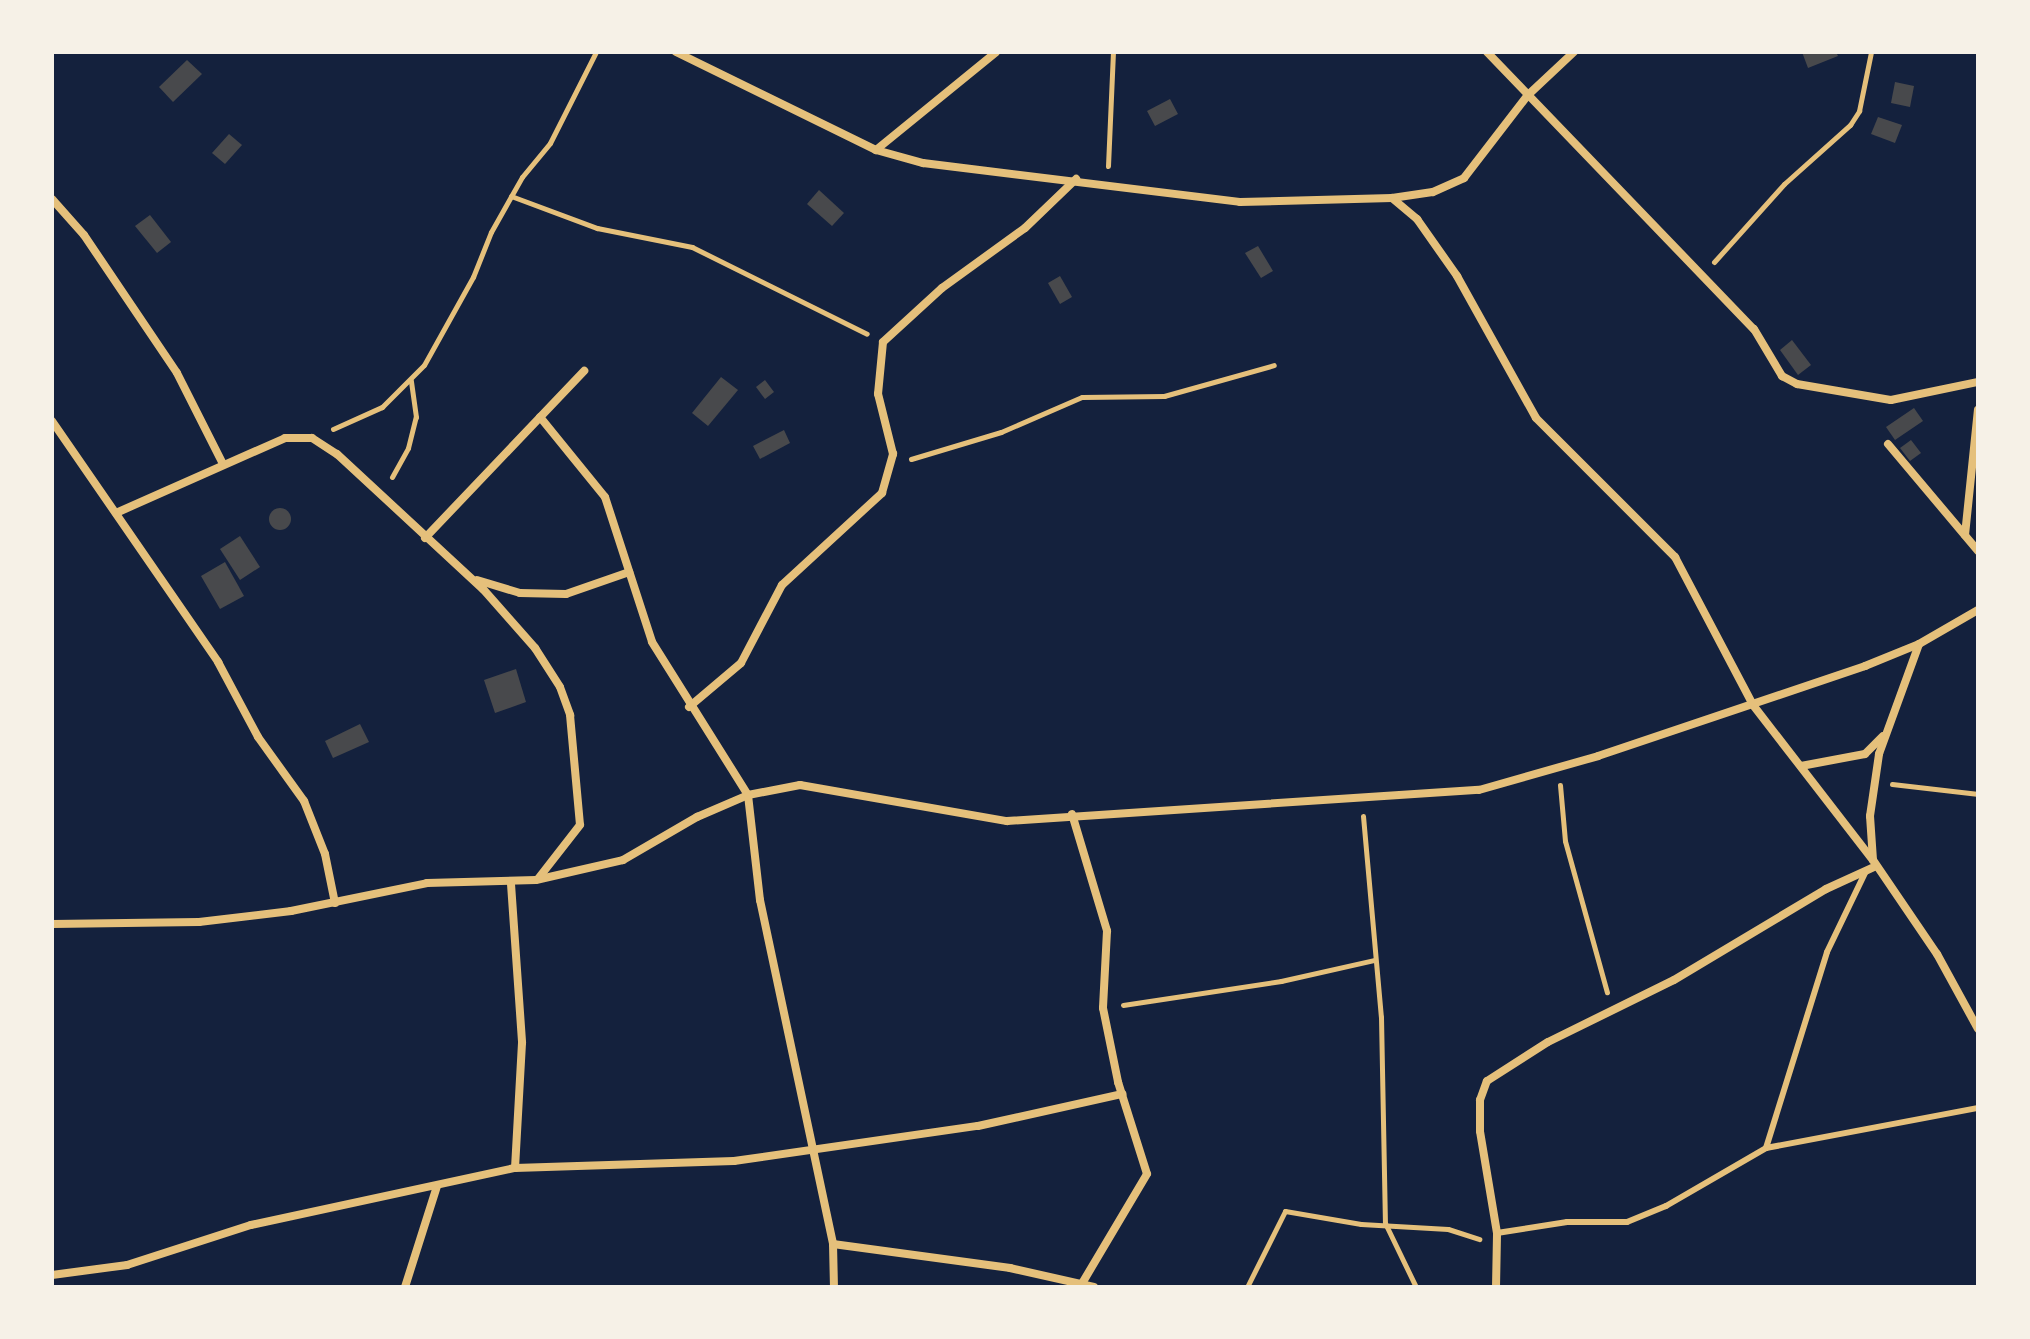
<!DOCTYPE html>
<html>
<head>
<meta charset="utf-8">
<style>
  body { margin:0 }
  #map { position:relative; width:2030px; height:1339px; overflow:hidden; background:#14213d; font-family:"Titillium Web",sans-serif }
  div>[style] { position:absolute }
  .building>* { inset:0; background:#48494c }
  .round { border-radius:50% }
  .path>* { height:5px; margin:-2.5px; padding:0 2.5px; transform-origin:2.5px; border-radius:2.5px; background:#e5c07b }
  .service>* { height:6px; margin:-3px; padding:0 3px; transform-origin:3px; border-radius:3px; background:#e5c07b }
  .minor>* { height:8px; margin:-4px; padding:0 4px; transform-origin:4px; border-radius:4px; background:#e5c07b }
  span { translate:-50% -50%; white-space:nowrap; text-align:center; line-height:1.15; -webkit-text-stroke:6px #f6f1e7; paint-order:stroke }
  .frame { position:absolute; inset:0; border:54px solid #f6f1e7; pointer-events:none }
</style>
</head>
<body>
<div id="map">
  <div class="building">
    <div style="clip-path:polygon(1802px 52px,1836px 52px,1838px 56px,1808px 68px)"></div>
    <div style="clip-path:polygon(187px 60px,202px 74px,173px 102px,159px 87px)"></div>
    <div style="clip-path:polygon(1895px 82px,1914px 86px,1910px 107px,1891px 103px)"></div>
    <div style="clip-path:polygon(1170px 99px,1178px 114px,1155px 126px,1147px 111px)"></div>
    <div style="clip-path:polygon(1878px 117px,1902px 125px,1895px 143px,1871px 134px)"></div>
    <div style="clip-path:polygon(229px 134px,242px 145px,225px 164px,212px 153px)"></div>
    <div style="clip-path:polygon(819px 190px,844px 213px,832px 226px,807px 204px)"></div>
    <div style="clip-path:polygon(150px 215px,171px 242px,157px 253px,135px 226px)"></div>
    <div style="clip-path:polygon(1258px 246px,1273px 271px,1261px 278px,1245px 253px)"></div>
    <div style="clip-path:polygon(1060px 276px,1072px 297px,1060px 304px,1048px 283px)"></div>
    <div style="clip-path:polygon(1792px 340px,1811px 365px,1798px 375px,1780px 350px)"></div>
    <div style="clip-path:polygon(721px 377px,738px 390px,708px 426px,692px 413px)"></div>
    <div style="clip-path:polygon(765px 380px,774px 392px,765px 399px,756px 387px)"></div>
    <div style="clip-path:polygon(1914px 408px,1923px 421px,1895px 440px,1886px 427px)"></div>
    <div style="clip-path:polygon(784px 430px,790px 443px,760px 459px,753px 446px)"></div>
    <div style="clip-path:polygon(1911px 440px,1921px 453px,1910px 461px,1900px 448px)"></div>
    <div class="round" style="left:269px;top:508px;width:22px;height:22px"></div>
    <div style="clip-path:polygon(240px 536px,260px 567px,240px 580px,220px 549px)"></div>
    <div style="clip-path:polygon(225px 562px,244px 596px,220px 609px,201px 576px)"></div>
    <div style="clip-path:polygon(516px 669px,526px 702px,495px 713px,484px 680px)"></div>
    <div style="clip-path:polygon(360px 724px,369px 742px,333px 758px,325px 741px)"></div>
  </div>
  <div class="path">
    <div style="left:1108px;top:166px;width:114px;rotate:-87.5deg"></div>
    <div style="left:511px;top:196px;width:92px;rotate:20.4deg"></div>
    <div style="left:597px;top:228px;width:97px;rotate:11.3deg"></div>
    <div style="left:692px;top:247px;width:195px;rotate:26.4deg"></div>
    <div style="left:1714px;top:262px;width:105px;rotate:-48.1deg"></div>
    <div style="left:1784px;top:184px;width:89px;rotate:-41.8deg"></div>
    <div style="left:1850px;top:125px;width:17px;rotate:-57deg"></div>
    <div style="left:1859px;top:111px;width:60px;rotate:-78.5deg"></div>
    <div style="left:333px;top:429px;width:54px;rotate:-24.2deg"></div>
    <div style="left:382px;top:407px;width:59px;rotate:-45deg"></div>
    <div style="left:424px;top:365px;width:101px;rotate:-60.9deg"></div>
    <div style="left:473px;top:277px;width:48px;rotate:-68.2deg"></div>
    <div style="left:491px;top:232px;width:63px;rotate:-60.6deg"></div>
    <div style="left:522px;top:177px;width:44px;rotate:-50.5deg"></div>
    <div style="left:550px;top:143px;width:102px;rotate:-63.2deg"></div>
    <div style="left:911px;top:459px;width:94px;rotate:-16.7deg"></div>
    <div style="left:1001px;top:432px;width:88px;rotate:-23.4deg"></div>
    <div style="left:1082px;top:397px;width:82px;rotate:-0.7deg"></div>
    <div style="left:1164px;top:396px;width:114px;rotate:-15.7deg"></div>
    <div style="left:392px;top:477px;width:33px;rotate:-61deg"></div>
    <div style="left:408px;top:448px;width:32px;rotate:-76deg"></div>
    <div style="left:416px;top:417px;width:37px;rotate:-98deg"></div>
    <div style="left:1892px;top:784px;width:87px;rotate:6.6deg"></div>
    <div style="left:1560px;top:785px;width:56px;rotate:84.9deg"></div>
    <div style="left:1565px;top:841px;width:157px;rotate:74.5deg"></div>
    <div style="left:1363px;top:816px;width:202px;rotate:84.9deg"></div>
    <div style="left:1381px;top:1017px;width:206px;rotate:88.9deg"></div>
    <div style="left:1385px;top:1223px;width:71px;rotate:64.2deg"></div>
    <div style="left:1123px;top:1005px;width:160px;rotate:-8.6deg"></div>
    <div style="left:1281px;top:981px;width:95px;rotate:-12.7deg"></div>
    <div style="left:1247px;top:1287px;width:85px;rotate:-63.4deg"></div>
    <div style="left:1285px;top:1211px;width:77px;rotate:9.7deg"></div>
    <div style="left:1361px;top:1224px;width:87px;rotate:3.3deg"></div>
    <div style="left:1448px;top:1229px;width:33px;rotate:18deg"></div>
  </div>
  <div class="service">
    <div style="left:1766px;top:1148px;width:205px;rotate:-72.7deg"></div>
    <div style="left:1827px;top:952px;width:90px;rotate:-64.3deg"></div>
    <div style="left:1497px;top:1233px;width:71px;rotate:-8.9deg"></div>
    <div style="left:1567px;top:1222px;width:60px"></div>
    <div style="left:1627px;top:1222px;width:42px;rotate:-22.3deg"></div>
    <div style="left:1666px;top:1206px;width:116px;rotate:-30.1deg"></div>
    <div style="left:1766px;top:1148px;width:216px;rotate:-10.7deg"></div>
  </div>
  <div class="minor">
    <div style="left:676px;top:52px;width:223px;rotate:26.1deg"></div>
    <div style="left:876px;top:150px;width:49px;rotate:15.5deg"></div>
    <div style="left:923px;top:163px;width:319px;rotate:7deg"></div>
    <div style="left:1240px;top:202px;width:152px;rotate:-1.5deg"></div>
    <div style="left:1392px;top:198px;width:41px;rotate:-8.3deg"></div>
    <div style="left:1433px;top:192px;width:34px;rotate:-24deg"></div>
    <div style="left:1464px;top:178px;width:105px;rotate:-52.4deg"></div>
    <div style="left:1528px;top:95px;width:63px;rotate:-43.1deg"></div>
    <div style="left:1487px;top:52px;width:385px;rotate:46.1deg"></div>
    <div style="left:1754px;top:329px;width:55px;rotate:59.2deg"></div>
    <div style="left:1782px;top:376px;width:17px;rotate:28deg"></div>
    <div style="left:1797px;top:384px;width:95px;rotate:9.7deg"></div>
    <div style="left:1891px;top:400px;width:89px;rotate:-11.7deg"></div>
    <div style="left:876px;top:150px;width:155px;rotate:-39.2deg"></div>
    <div style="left:1392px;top:198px;width:33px;rotate:40deg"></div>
    <div style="left:1417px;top:219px;width:70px;rotate:54.9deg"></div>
    <div style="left:1457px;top:276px;width:162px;rotate:60.9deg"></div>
    <div style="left:1536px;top:418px;width:197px;rotate:45deg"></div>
    <div style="left:1675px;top:557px;width:167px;rotate:62.2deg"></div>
    <div style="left:1753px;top:705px;width:196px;rotate:52.3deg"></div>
    <div style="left:1873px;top:860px;width:114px;rotate:55.8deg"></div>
    <div style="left:1937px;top:954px;width:85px;rotate:61.3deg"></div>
    <div style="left:52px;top:199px;width:48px;rotate:48.4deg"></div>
    <div style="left:84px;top:235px;width:166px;rotate:56deg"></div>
    <div style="left:177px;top:373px;width:102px;rotate:63.2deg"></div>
    <div style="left:540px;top:417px;width:103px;rotate:50.9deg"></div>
    <div style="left:605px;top:497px;width:152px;rotate:72deg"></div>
    <div style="left:652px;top:642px;width:181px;rotate:57.9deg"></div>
    <div style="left:748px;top:795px;width:106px;rotate:83.5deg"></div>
    <div style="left:760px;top:900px;width:352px;rotate:78deg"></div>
    <div style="left:833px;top:1244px;width:43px;rotate:88.7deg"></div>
    <div style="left:52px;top:421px;width:293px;rotate:55.4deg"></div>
    <div style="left:218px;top:662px;width:85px;rotate:61.9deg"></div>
    <div style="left:258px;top:737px;width:79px;rotate:54.3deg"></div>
    <div style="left:304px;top:801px;width:57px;rotate:68.4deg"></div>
    <div style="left:325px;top:854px;width:50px;rotate:78.5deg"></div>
    <div style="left:1888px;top:444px;width:140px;rotate:49.9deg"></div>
    <div style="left:116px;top:513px;width:185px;rotate:-23.9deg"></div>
    <div style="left:285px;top:438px;width:27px"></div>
    <div style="left:312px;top:438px;width:30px;rotate:33deg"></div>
    <div style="left:337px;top:454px;width:199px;rotate:42.8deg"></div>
    <div style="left:483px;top:589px;width:79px;rotate:48.6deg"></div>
    <div style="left:535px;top:648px;width:46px;rotate:57.3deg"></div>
    <div style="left:560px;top:687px;width:30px;rotate:70deg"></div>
    <div style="left:570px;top:715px;width:110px;rotate:84.8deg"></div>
    <div style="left:580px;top:825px;width:68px;rotate:127.9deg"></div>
    <div style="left:1965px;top:535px;width:126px;rotate:-84.1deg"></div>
    <div style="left:425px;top:538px;width:231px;rotate:-46.4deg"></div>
    <div style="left:477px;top:580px;width:45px;rotate:16.8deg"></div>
    <div style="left:520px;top:593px;width:46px;rotate:1.2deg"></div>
    <div style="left:566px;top:594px;width:67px;rotate:-19.2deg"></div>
    <div style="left:689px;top:707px;width:68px;rotate:-40.2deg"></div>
    <div style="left:741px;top:663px;width:88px;rotate:-62.3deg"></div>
    <div style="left:782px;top:585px;width:136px;rotate:-42.6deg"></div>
    <div style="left:882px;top:493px;width:41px;rotate:-74.2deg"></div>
    <div style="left:893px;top:454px;width:62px;rotate:-104deg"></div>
    <div style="left:878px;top:394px;width:52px;rotate:-84.5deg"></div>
    <div style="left:883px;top:342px;width:80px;rotate:-42.5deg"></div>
    <div style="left:942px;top:288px;width:102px;rotate:-35.9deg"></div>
    <div style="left:1025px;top:228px;width:71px;rotate:-43.9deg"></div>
    <div style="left:1801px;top:766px;width:65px;rotate:-10.6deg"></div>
    <div style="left:1865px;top:754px;width:25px;rotate:-45deg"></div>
    <div style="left:1072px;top:814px;width:122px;rotate:73.3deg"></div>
    <div style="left:1107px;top:931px;width:77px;rotate:93deg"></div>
    <div style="left:1103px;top:1008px;width:76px;rotate:78.5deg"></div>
    <div style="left:1118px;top:1082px;width:96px;rotate:72.5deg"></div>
    <div style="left:1147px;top:1174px;width:126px;rotate:120.7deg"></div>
    <div style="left:1873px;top:860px;width:44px;rotate:-93.9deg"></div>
    <div style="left:1870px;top:816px;width:63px;rotate:-81.7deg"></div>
    <div style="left:1879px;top:754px;width:117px;rotate:-70deg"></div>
    <div style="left:511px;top:884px;width:159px;rotate:86deg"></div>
    <div style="left:522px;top:1043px;width:125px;rotate:93.2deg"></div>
    <div style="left:52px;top:924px;width:147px;rotate:-0.8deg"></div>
    <div style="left:199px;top:922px;width:93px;rotate:-6.8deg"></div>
    <div style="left:291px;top:911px;width:139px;rotate:-11.6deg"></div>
    <div style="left:427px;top:883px;width:109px;rotate:-1.6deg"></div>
    <div style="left:536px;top:880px;width:89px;rotate:-12.9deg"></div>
    <div style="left:623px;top:860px;width:86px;rotate:-30.2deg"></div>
    <div style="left:697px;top:817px;width:56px;rotate:-23.3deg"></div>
    <div style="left:748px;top:795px;width:53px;rotate:-10.9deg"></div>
    <div style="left:800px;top:785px;width:210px;rotate:9.9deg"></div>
    <div style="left:1007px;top:821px;width:473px;rotate:-3.8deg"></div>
    <div style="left:1479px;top:790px;width:124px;rotate:-15.9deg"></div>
    <div style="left:1598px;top:756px;width:282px;rotate:-18.6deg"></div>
    <div style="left:1865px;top:666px;width:58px;rotate:-22.2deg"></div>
    <div style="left:1919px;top:644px;width:68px;rotate:-30deg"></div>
    <div style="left:833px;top:1244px;width:179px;rotate:7.7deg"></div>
    <div style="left:1010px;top:1268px;width:86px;rotate:12.7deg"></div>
    <div style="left:52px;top:1275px;width:76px;rotate:-7.6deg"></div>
    <div style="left:127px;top:1265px;width:130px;rotate:-17.9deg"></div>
    <div style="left:251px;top:1225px;width:270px;rotate:-12.2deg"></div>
    <div style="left:515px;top:1168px;width:219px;rotate:-1.8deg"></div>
    <div style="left:734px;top:1161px;width:246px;rotate:-8.2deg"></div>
    <div style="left:978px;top:1126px;width:148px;rotate:-12.5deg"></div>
    <div style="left:405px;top:1287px;width:106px;rotate:-72.4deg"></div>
    <div style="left:1496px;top:1287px;width:54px;rotate:-88.9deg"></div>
    <div style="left:1497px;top:1233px;width:103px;rotate:-99.5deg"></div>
    <div style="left:1480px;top:1131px;width:31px;rotate:-90deg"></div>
    <div style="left:1480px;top:1100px;width:20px;rotate:-70deg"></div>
    <div style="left:1487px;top:1081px;width:72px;rotate:-32.6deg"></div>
    <div style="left:1548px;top:1042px;width:140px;rotate:-26.2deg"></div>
    <div style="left:1674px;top:980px;width:177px;rotate:-30.9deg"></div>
    <div style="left:1826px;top:889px;width:55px;rotate:-24.7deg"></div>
  </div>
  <div class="frame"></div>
</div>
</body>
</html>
